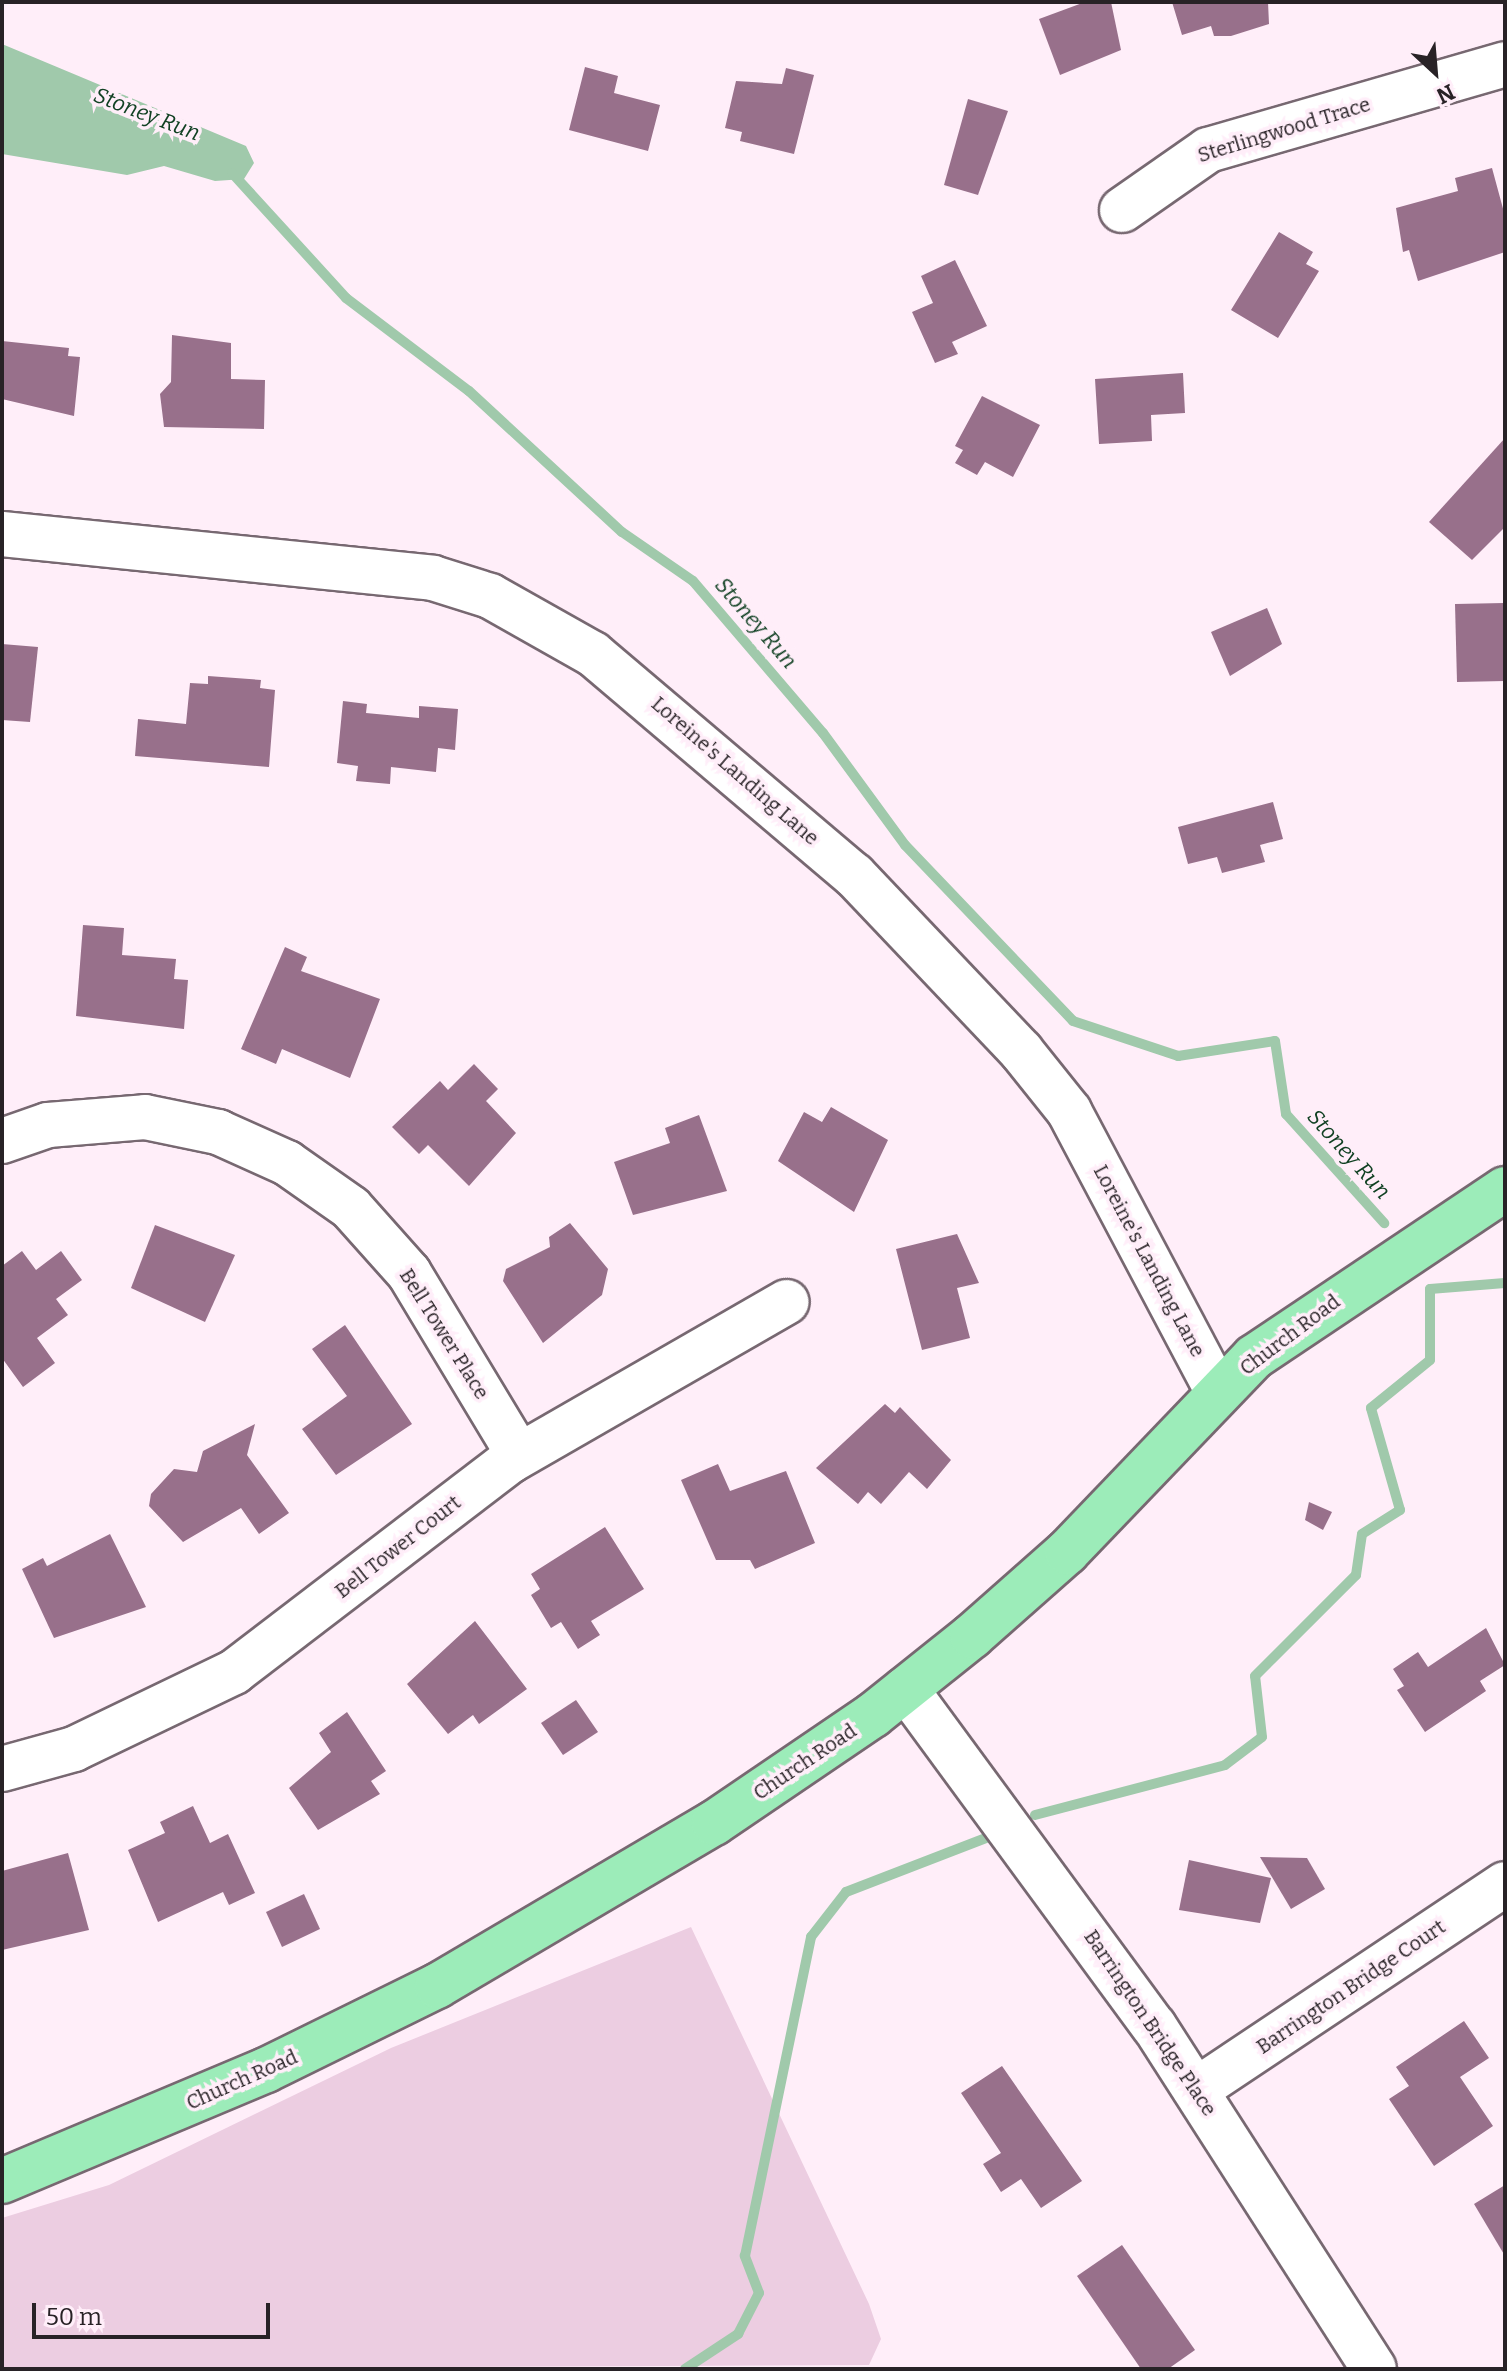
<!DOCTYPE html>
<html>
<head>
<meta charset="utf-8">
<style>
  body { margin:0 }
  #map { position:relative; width:1507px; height:2371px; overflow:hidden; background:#ffeef9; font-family:Bitter,serif }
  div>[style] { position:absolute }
  .green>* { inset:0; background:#eccde1 }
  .water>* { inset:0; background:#a0c9ab }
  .stream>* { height:10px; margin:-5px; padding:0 5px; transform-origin:5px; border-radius:5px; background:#a0c9ab }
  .building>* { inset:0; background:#98708b }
  .roads { filter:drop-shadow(2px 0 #776871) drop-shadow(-2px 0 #776871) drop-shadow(0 2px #776871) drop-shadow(0 -2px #776871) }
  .minor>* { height:44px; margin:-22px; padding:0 22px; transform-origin:22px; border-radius:22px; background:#fff }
  .major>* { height:44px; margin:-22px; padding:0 22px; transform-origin:22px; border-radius:22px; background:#9cecb9 }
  span { translate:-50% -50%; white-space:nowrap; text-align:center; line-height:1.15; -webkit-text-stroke:7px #ffeef9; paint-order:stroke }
  .street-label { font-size:20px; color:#282226 }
  .water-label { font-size:22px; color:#114123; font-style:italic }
  .frame { position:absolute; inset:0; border:4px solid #282226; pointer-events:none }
  .north { position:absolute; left:1395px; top:32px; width:80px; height:80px; -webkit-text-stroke:6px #ffeef9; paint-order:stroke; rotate:154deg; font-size:22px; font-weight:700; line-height:32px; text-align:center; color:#282226 }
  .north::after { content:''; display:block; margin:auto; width:28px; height:36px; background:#282226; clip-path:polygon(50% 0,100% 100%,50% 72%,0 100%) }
  .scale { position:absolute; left:32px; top:2303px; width:238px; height:36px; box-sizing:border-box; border:4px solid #282226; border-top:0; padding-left:10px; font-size:24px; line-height:28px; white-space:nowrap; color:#282226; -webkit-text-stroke:6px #ffeef9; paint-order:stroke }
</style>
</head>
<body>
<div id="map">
  <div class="green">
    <div style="clip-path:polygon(691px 1927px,869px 2304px,881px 2339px,869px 2365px,2px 2369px,2px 2218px,109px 2185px,391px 2048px)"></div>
  </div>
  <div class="water">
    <div style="clip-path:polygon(2px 44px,246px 146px,254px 163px,244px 179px,215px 181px,164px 166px,127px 175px,2px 154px)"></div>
  </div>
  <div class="stream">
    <div style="left:232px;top:173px;width:169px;rotate:47.6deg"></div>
    <div style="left:346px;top:298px;width:154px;rotate:37.1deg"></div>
    <div style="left:469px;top:391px;width:208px;rotate:42.7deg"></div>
    <div style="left:622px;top:532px;width:86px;rotate:34.6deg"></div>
    <div style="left:693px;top:581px;width:200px;rotate:49.5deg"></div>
    <div style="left:823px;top:733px;width:139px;rotate:53.8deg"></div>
    <div style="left:905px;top:845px;width:243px;rotate:46.3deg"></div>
    <div style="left:1073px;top:1021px;width:111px;rotate:18.4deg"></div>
    <div style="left:1178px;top:1056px;width:98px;rotate:-8.8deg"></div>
    <div style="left:1275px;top:1041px;width:74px;rotate:81.4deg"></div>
    <div style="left:1286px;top:1114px;width:147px;rotate:48deg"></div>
    <div style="left:1035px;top:1815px;width:196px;rotate:-14.7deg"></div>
    <div style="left:1225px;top:1765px;width:46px;rotate:-37.1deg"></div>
    <div style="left:1262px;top:1737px;width:61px;rotate:-96.5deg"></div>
    <div style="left:1255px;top:1676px;width:143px;rotate:-45deg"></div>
    <div style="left:1356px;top:1575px;width:41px;rotate:-81.7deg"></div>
    <div style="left:1362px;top:1534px;width:45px;rotate:-32.3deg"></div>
    <div style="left:1400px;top:1510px;width:106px;rotate:-105.9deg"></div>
    <div style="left:1371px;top:1408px;width:76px;rotate:-39.1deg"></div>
    <div style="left:1430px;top:1360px;width:71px;rotate:-90deg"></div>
    <div style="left:1430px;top:1289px;width:75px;rotate:-4.6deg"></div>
    <div style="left:685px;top:2369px;width:64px;rotate:-33.4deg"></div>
    <div style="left:738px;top:2334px;width:46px;rotate:-62.9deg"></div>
    <div style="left:759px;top:2293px;width:40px;rotate:-111deg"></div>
    <div style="left:745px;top:2256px;width:326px;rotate:-78.3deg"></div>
    <div style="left:811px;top:1937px;width:57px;rotate:-52.1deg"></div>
    <div style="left:846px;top:1892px;width:150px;rotate:-21.1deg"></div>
  </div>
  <div class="building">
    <div style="clip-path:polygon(1085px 2px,1111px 2px,1121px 50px,1060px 75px,1039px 19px)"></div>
    <div style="clip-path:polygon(1172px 2px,1268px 2px,1269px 24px,1231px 36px,1214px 36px,1211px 26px,1182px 35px)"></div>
    <div style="clip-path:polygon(585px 67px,618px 76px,614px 93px,660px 105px,648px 151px,569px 130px)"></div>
    <div style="clip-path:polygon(786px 68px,814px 75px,794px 154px,740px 141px,742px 132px,725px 128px,736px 81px,782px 84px)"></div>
    <div style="clip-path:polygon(968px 99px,1008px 111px,978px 195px,944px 185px)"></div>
    <div style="clip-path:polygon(1492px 168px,1505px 216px,1505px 252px,1418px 281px,1409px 250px,1403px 252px,1396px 208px,1458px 191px,1455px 178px)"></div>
    <div style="clip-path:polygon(1279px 232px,1313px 252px,1306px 264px,1319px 271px,1278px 338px,1231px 310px)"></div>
    <div style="clip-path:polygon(955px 260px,987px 326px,952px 342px,958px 354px,935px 363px,912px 312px,933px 303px,921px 276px)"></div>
    <div style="clip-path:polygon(172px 335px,231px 343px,231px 379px,265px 380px,264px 429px,164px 427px,160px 394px,171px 382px)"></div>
    <div style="clip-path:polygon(2px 341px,69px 348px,68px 356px,80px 357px,74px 416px,2px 399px)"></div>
    <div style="clip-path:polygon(1183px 373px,1185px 413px,1151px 415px,1152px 441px,1099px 444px,1095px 379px)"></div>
    <div style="clip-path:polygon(982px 396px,1040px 425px,1013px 477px,985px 462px,977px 475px,955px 463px,963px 450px,955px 446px)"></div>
    <div style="clip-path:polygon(1505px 438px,1505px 527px,1472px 560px,1429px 522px)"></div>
    <div style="clip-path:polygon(1504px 603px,1505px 681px,1457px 682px,1455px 604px)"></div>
    <div style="clip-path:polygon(1267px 608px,1282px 644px,1230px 676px,1211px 632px)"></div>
    <div style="clip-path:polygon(2px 644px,38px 647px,30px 722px,2px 720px)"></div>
    <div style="clip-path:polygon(208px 676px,261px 680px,260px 688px,275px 690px,269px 767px,135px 756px,138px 719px,186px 724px,190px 683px,208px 684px)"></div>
    <div style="clip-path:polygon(343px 701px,367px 704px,366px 713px,419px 718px,419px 706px,458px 709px,455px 750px,438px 748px,436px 772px,391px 767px,390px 784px,356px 781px,358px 766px,337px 763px)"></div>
    <div style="clip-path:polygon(1273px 802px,1283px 839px,1260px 845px,1265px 862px,1222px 873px,1217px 857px,1188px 864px,1178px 827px)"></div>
    <div style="clip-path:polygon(83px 925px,124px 928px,122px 955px,176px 959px,174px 979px,188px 980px,184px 1029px,76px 1016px)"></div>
    <div style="clip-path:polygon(285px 947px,307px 957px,301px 971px,380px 999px,350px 1078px,282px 1049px,276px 1064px,241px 1049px)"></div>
    <div style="clip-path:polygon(474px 1064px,498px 1089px,486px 1101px,516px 1133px,469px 1186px,428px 1145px,419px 1154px,392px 1127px,440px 1081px,448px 1090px)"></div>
    <div style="clip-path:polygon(831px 1107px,888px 1140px,854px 1212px,778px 1161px,804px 1112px,822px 1122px)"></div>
    <div style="clip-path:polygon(699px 1115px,727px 1191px,633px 1215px,614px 1162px,670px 1143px,665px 1128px)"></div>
    <div style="clip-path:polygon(570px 1223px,608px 1269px,602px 1295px,543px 1343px,503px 1281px,506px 1269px,550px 1247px,549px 1237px)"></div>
    <div style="clip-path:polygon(155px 1225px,235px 1255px,205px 1322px,131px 1288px)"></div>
    <div style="clip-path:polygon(957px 1234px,979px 1283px,957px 1288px,970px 1338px,922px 1350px,896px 1249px)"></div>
    <div style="clip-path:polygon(22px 1251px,36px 1270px,61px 1251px,82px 1280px,56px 1299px,68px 1315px,37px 1338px,55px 1363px,23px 1387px,2px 1358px,2px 1266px)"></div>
    <div style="clip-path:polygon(345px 1325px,412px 1424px,336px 1475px,302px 1429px,347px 1396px,312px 1349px)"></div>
    <div style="clip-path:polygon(885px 1404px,895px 1413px,900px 1407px,951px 1460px,927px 1489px,909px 1472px,881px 1504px,868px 1492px,858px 1504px,816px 1468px)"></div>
    <div style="clip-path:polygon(255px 1424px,247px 1455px,289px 1513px,259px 1534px,241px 1508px,183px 1542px,149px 1506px,151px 1494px,174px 1469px,197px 1472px,203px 1451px)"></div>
    <div style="clip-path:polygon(718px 1464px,730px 1491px,786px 1471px,815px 1543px,755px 1569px,750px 1560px,716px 1560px,681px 1480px)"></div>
    <div style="clip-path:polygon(1309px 1502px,1332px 1512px,1323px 1530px,1305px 1520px)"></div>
    <div style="clip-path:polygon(605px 1527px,644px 1589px,591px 1621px,600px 1635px,578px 1649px,561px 1622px,551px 1628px,531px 1595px,540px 1589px,531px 1574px)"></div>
    <div style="clip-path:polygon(110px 1534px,146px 1607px,54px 1638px,22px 1569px,43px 1558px,47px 1566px)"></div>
    <div style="clip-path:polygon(475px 1621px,527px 1689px,479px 1724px,473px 1715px,448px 1734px,407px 1684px)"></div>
    <div style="clip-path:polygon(1486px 1628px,1505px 1665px,1480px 1681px,1486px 1691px,1425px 1732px,1397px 1690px,1404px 1686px,1393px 1669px,1418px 1652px,1428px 1667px)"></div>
    <div style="clip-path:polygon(576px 1700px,598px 1732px,563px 1755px,541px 1723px)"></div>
    <div style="clip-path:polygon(347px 1712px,386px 1771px,371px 1781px,380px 1794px,318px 1830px,289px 1788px,331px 1752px,319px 1733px)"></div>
    <div style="clip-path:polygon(193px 1806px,210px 1843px,228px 1834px,255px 1893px,229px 1905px,223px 1892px,158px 1922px,128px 1850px,165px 1833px,160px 1822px)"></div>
    <div style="clip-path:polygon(68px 1853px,89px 1930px,2px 1950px,2px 1871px)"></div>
    <div style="clip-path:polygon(1260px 1857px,1307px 1858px,1325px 1889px,1291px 1909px)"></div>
    <div style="clip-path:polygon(1189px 1860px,1271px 1878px,1260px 1923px,1179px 1910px)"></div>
    <div style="clip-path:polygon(304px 1894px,320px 1929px,282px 1947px,266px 1912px)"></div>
    <div style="clip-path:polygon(1464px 2021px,1489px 2058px,1460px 2077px,1493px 2126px,1434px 2166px,1389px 2099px,1409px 2086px,1396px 2067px)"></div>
    <div style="clip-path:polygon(1002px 2066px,1082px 2181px,1041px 2208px,1021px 2179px,1001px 2192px,983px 2164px,1001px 2153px,961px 2093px)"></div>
    <div style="clip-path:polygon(1505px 2185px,1505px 2256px,1474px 2204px)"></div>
    <div style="clip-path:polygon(1122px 2245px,1195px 2350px,1168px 2369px,1141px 2369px,1077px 2276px)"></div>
  </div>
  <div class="roads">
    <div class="minor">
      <div style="left:1122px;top:210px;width:105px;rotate:-34.9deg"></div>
      <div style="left:1208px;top:150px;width:309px;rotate:-16.1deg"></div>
      <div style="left:2px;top:534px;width:433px;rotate:5.8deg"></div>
      <div style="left:433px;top:578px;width:60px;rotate:17.5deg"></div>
      <div style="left:490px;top:596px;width:118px;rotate:29.4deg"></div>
      <div style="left:593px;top:654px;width:342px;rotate:40.3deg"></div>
      <div style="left:854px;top:875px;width:243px;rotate:46.5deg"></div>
      <div style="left:1021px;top:1051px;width:77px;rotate:51.3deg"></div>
      <div style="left:1069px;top:1111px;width:318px;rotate:62.1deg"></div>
      <div style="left:2px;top:1141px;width:49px;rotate:-19.2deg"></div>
      <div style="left:48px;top:1125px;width:97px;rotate:-4.7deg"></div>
      <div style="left:145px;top:1117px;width:75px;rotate:11.6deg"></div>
      <div style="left:218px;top:1132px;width:76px;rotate:24.2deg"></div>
      <div style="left:287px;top:1163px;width:78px;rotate:35.1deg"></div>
      <div style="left:351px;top:1208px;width:87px;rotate:48.3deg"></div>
      <div style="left:409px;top:1273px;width:205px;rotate:58.9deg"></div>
      <div style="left:515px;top:1449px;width:13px;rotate:113deg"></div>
      <div style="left:906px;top:1689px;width:418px;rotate:53.7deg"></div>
      <div style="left:1154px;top:2026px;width:407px;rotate:57.3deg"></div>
      <div style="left:2px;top:1769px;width:75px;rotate:-15.5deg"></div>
      <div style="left:74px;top:1749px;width:178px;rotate:-25.7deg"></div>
      <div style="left:234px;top:1672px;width:347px;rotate:-37.4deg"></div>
      <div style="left:510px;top:1461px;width:319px;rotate:-29.9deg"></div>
      <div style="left:1196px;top:2090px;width:371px;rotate:-33.7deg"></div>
    </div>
    <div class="major">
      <div style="left:2px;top:2181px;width:286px;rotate:-22.8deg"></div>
      <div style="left:266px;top:2070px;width:191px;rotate:-26.2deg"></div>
      <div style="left:437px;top:1986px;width:321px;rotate:-30.5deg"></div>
      <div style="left:714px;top:1823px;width:192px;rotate:-34.2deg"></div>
      <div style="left:873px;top:1715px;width:127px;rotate:-38.6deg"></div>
      <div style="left:972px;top:1636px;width:127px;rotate:-41.5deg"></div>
      <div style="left:1067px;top:1552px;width:270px;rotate:-46.2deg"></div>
      <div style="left:1254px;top:1357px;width:302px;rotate:-33.8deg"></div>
    </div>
  </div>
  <div class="street-label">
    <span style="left:1284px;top:130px;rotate:-17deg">Sterlingwood Trace</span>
    <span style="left:735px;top:771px;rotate:41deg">Loreine's Landing Lane</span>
    <span style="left:1149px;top:1261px;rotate:62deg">Loreine's Landing Lane</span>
    <span style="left:444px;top:1334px;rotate:58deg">Bell Tower Place</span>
    <span style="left:1290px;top:1335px;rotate:-37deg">Church Road</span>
    <span style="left:398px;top:1547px;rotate:-38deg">Bell Tower Court</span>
    <span style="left:805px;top:1762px;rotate:-34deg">Church Road</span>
    <span style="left:1351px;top:1987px;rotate:-34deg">Barrington Bridge Court</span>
    <span style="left:1150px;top:2023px;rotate:56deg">Barrington Bridge Place</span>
    <span style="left:242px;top:2080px;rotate:-24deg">Church Road</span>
  </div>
  <div class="water-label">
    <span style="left:147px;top:114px;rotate:21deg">Stoney Run</span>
    <span style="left:756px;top:623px;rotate:49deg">Stoney Run</span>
    <span style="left:1349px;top:1154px;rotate:48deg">Stoney Run</span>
  </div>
  <div class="frame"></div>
  <div class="north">N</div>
  <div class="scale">50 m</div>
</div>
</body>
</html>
